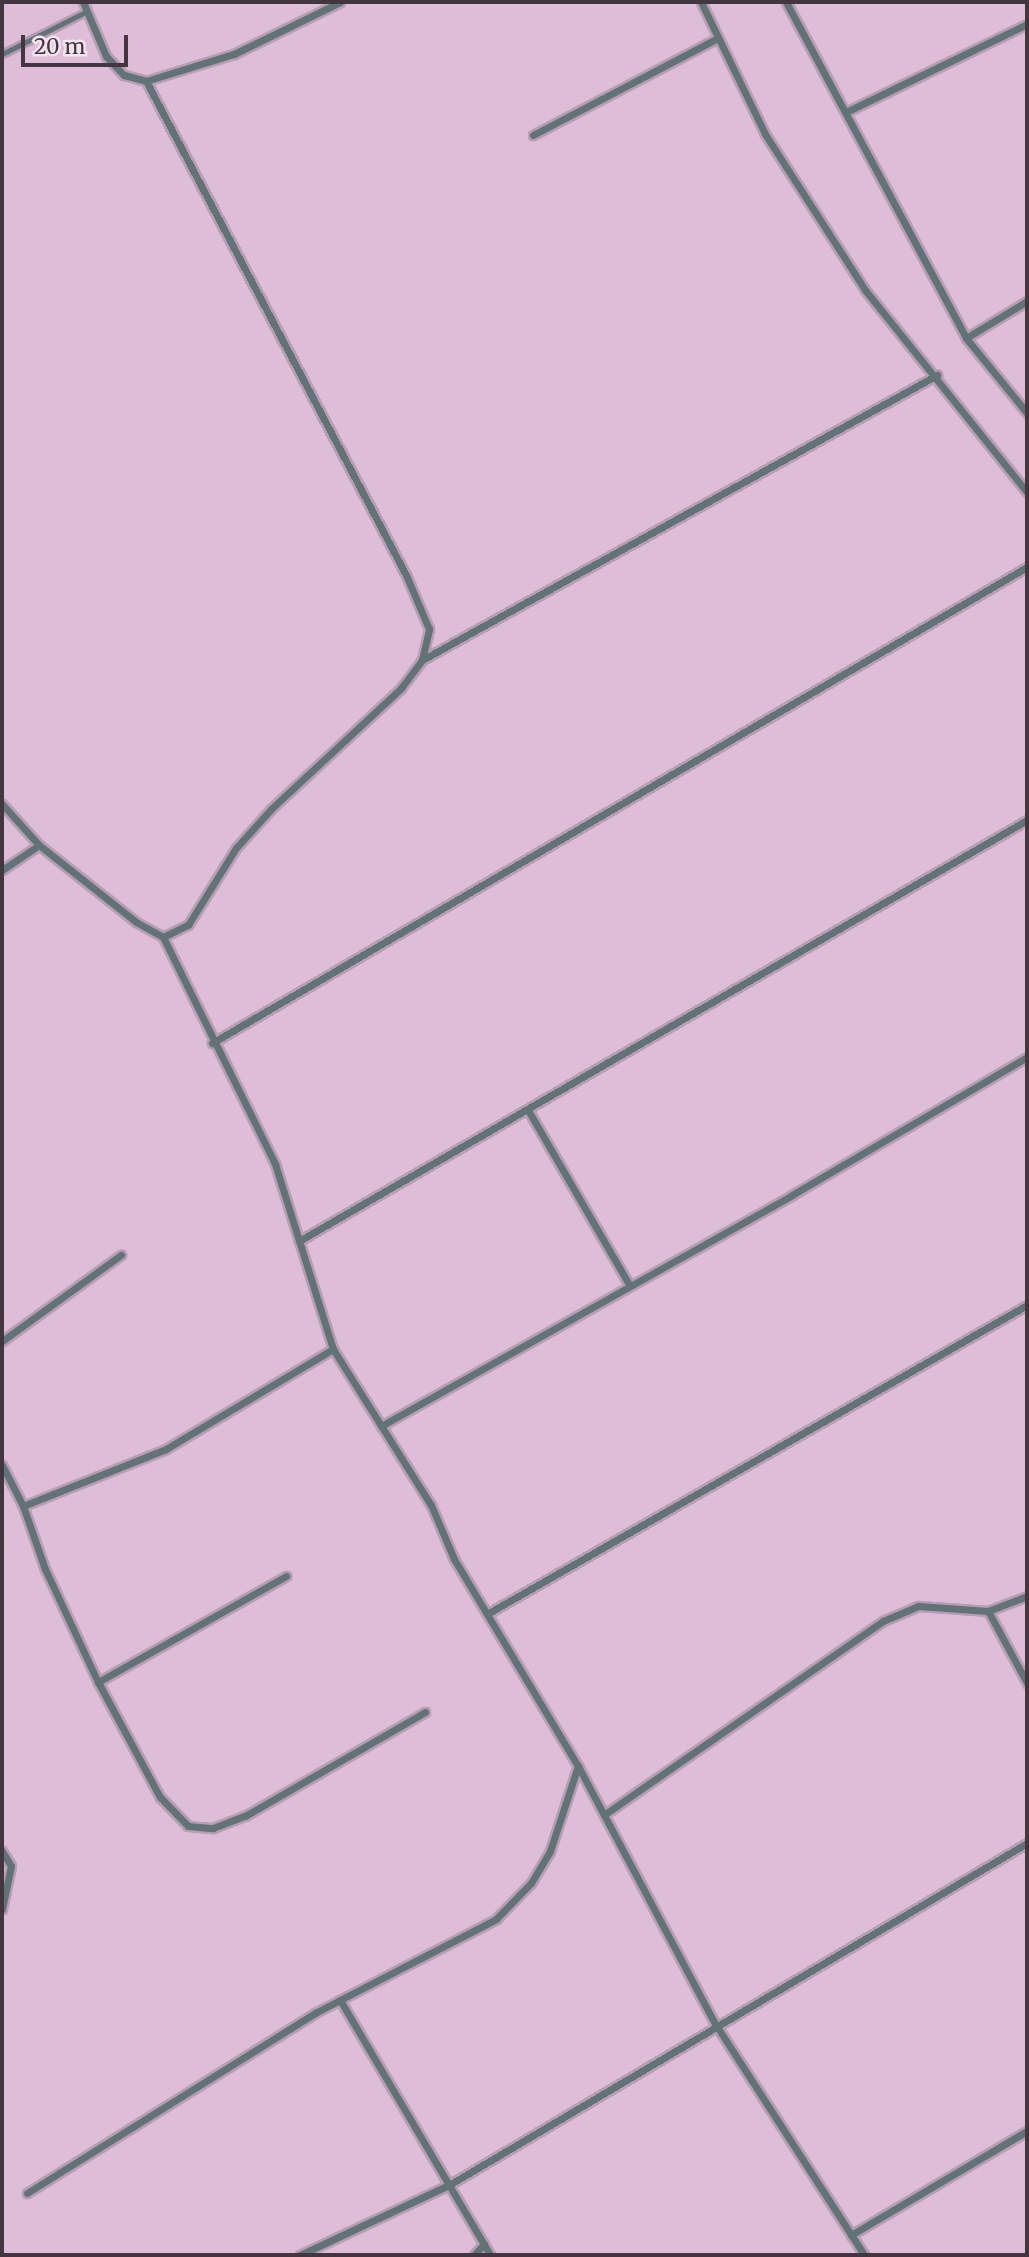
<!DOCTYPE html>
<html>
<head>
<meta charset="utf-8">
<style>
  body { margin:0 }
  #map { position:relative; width:1029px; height:2257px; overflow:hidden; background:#ddbdd7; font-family:Merriweather,serif }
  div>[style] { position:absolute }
  .roads { filter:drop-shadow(2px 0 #b89db3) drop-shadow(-2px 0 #b89db3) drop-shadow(0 2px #b89db3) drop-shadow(0 -2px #b89db3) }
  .service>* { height:5px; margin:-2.5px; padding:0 2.5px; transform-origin:2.5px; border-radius:2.5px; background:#617377 }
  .minor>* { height:7px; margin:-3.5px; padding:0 3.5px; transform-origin:3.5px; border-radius:3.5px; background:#617377 }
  span { translate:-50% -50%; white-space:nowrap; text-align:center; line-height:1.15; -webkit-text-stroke:7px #f4e3f0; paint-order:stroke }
  .frame { position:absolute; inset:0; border:4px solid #433641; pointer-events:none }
  .scale { position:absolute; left:21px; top:35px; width:107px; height:32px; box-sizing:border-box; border:4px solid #433641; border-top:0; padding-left:9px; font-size:21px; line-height:24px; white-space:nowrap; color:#433641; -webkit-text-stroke:5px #f4e3f0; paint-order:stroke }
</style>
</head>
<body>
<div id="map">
  <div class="roads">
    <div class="service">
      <div style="left:2px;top:54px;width:95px;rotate:-26.8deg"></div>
    </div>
    <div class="minor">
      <div style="left:83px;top:2px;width:59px;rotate:66.9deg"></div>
      <div style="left:106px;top:56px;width:26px;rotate:47deg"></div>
      <div style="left:124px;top:75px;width:23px;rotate:15deg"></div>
      <div style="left:146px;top:81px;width:92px;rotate:-17.1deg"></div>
      <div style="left:234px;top:54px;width:118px;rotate:-26.1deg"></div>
      <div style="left:701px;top:2px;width:147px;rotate:64.1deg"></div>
      <div style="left:765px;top:134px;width:185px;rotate:57.3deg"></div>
      <div style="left:865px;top:290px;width:259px;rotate:51.3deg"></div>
      <div style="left:786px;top:2px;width:381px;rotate:61.8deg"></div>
      <div style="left:966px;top:338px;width:97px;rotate:50.9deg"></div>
      <div style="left:846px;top:112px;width:201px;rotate:-25.9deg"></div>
      <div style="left:533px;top:135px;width:209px;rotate:-27.7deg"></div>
      <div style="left:966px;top:338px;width:71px;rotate:-31.2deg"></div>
      <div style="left:422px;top:660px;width:589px;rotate:-28.96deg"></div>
      <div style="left:2px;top:804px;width:55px;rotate:47.9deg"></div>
      <div style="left:39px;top:845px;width:124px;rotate:38.4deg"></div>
      <div style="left:136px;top:922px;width:31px;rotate:29deg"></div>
      <div style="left:163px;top:937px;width:28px;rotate:-26deg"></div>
      <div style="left:188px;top:925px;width:91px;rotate:-58.1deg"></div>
      <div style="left:236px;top:848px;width:52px;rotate:-48.1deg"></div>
      <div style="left:271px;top:809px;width:178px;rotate:-42.9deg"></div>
      <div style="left:401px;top:688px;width:35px;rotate:-53deg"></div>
      <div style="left:422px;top:660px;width:32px;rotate:-77deg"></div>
      <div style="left:429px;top:629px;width:59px;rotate:-113.1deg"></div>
      <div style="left:406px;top:575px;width:558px;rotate:-117.76deg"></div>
      <div style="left:2px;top:870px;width:45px;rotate:-34deg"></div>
      <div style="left:163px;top:937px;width:253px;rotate:63.7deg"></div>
      <div style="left:275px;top:1164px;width:194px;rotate:72.6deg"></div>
      <div style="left:333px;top:1349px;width:184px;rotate:57.9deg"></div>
      <div style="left:431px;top:1505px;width:59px;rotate:66.9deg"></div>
      <div style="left:454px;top:1559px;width:241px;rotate:59.1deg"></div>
      <div style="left:578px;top:1766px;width:293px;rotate:62deg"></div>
      <div style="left:716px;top:2025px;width:274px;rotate:57.2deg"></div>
      <div style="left:212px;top:1043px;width:944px;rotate:-30.29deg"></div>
      <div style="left:528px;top:1110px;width:203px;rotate:59.9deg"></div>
      <div style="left:299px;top:1241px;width:841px;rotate:-30.04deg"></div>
      <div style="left:2px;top:1341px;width:147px;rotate:-35.9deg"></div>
      <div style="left:381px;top:1426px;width:471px;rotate:-29.3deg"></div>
      <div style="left:792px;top:1195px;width:273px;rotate:-30.4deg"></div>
      <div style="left:2px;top:1465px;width:46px;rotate:62.9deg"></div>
      <div style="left:23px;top:1506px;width:154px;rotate:-21.7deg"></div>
      <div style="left:166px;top:1449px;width:195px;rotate:-30.9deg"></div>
      <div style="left:23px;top:1506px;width:67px;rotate:70.8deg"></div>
      <div style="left:45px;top:1569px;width:125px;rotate:64.9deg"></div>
      <div style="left:98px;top:1682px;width:131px;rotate:61.7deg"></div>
      <div style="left:160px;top:1797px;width:40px;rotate:46deg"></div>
      <div style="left:188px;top:1826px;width:25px;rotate:5deg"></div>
      <div style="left:213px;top:1828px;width:34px;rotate:-21deg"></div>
      <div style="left:245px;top:1816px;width:208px;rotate:-30deg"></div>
      <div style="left:988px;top:1611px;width:82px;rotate:61.6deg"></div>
      <div style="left:487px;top:1614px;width:622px;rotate:-29.78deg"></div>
      <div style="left:98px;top:1682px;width:216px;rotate:-29.4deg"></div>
      <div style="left:604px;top:1815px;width:340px;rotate:-34.8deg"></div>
      <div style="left:883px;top:1621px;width:39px;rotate:-23deg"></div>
      <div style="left:919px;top:1606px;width:69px;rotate:4.1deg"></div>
      <div style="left:988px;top:1611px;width:42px;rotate:-21deg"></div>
      <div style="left:2px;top:1851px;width:17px;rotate:59deg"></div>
      <div style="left:11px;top:1866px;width:44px;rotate:101.8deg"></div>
      <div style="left:340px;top:2000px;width:296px;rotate:59.5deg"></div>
      <div style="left:27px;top:2193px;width:340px;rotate:-32deg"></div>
      <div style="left:315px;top:2013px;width:204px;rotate:-27.4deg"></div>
      <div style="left:496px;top:1919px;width:50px;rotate:-45.8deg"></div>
      <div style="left:531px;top:1883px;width:37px;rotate:-59deg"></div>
      <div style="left:550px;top:1851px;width:89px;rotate:-71.8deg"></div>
      <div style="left:851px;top:2235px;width:204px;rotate:-30.6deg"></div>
      <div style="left:300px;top:2255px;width:165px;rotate:-25.2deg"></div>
      <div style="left:449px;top:2185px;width:672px;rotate:-30.61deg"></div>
      <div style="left:474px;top:2255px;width:15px;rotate:-48deg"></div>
    </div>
  </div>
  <div class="frame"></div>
  <div class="scale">20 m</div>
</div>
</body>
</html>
